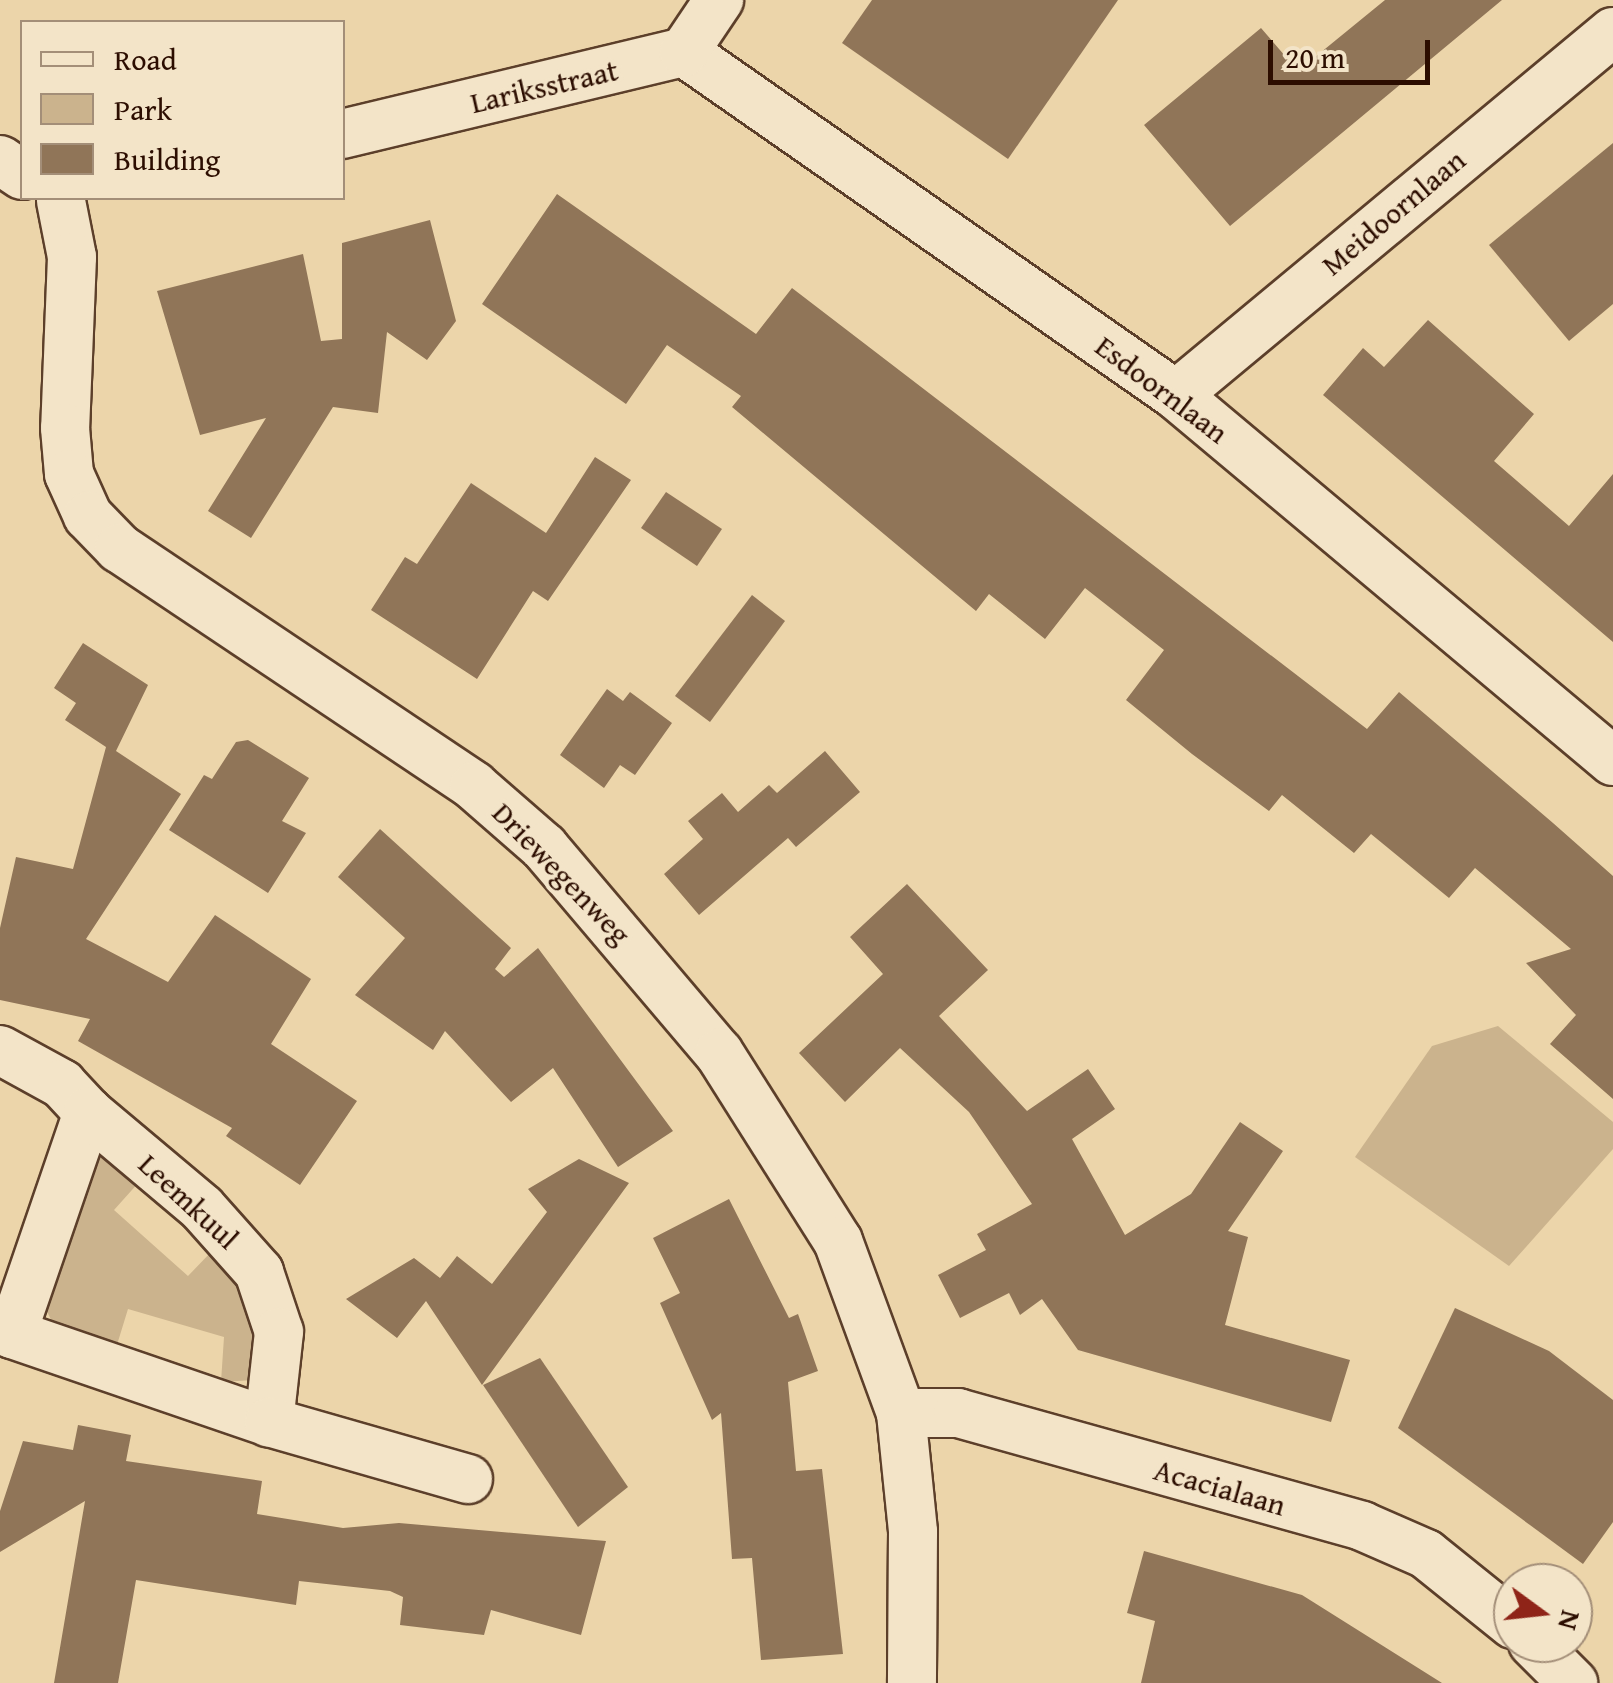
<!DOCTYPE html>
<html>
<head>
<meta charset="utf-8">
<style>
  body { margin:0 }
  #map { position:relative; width:1613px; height:1683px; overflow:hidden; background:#ecd5aa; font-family:"Gentium Book Plus",serif }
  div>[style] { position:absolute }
  .green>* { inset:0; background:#cbb38d }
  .building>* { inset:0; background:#907558 }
  .roads { filter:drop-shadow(2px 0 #5c3f2a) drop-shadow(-2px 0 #5c3f2a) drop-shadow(0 2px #5c3f2a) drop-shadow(0 -2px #5c3f2a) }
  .minor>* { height:48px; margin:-24px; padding:0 24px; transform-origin:24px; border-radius:24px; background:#f3e4c8 }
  span { translate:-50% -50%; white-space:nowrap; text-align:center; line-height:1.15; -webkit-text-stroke:8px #f3e4c8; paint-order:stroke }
  .street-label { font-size:30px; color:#2c0d00 }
  .legend { position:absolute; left:20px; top:20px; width:325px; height:180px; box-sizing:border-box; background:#f3e4c8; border:2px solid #a38e78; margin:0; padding:12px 18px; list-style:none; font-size:30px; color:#2c0d00 }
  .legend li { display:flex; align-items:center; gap:20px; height:50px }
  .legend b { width:50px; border:2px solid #a38e78 }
  .north { position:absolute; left:1493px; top:1563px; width:100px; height:100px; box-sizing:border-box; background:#f3e4c8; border:2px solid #a38e78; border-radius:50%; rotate:105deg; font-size:28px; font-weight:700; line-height:40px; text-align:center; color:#2c0d00 }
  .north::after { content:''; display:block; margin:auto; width:35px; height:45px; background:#8f2418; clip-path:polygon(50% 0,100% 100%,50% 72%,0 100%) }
  .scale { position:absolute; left:1268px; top:40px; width:162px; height:45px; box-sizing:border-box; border:5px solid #2c0d00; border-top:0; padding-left:12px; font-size:30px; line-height:35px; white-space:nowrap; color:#2c0d00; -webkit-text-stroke:8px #f3e4c8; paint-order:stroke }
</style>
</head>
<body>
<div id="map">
  <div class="green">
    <div style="clip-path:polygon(1498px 1026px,1613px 1122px,1613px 1149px,1509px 1266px,1355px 1157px,1432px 1046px)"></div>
    <div style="clip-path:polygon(102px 1153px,140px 1181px,114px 1210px,188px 1276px,214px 1249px,259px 1315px,254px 1380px,221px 1382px,224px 1337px,128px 1309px,116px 1348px,52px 1322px,45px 1307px,90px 1154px)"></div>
  </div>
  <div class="building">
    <div style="clip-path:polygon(872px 0,1118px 0,1008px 159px,842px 43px)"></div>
    <div style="clip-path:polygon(1385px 0,1502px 0,1230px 226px,1144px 125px,1261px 28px,1298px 71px)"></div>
    <div style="clip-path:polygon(1613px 143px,1613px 304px,1569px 341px,1489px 245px)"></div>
    <div style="clip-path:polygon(557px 194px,756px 334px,792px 288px,1367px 729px,1399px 692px,1553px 823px,1613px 876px,1613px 1099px,1550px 1044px,1576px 1015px,1526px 963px,1571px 949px,1475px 868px,1449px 898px,1371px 834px,1354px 853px,1282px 795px,1269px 811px,1192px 754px,1126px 700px,1164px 650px,1085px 588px,1045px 639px,989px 594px,976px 611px,732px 407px,741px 396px,667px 345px,626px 404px,482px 304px)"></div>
    <div style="clip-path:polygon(430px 220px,456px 321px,427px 360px,387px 332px,378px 413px,333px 407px,251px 538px,208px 511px,266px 418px,200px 435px,157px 291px,303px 254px,321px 341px,342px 339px,342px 243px)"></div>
    <div style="clip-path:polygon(1428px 320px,1534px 414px,1494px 461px,1569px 526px,1613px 474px,1613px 642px,1323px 395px,1363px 348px,1384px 367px)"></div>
    <div style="clip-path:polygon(595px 457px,631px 480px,548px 601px,533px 591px,477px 679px,371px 610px,405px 557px,417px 564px,471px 483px,546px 533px)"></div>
    <div style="clip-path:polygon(666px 492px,722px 529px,697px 566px,641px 528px)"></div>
    <div style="clip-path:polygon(752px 595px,785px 621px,710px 722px,675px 696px)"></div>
    <div style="clip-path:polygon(83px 643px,148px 685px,116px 751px,181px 794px,86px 939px,168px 982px,215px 915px,311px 979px,271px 1044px,357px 1101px,300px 1185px,226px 1136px,232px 1128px,78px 1041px,90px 1019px,0 1000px,0 928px,16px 857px,73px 869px,106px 747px,65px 720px,76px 703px,54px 688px)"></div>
    <div style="clip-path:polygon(607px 689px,623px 701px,630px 692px,672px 723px,635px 775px,620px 765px,604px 788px,560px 755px)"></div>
    <div style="clip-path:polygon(248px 740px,309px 778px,282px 821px,306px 833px,268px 893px,169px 830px,204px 775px,212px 779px,236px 742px)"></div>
    <div style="clip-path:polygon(825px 751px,860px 792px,796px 847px,788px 838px,699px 915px,664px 874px,703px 839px,688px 821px,722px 793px,738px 812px,769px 785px,777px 793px)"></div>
    <div style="clip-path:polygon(380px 829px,511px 948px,495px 969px,504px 977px,538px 948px,673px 1131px,618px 1167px,553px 1068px,511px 1102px,445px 1031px,433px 1050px,355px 995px,405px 938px,338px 877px)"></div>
    <div style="clip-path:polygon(907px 884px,988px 970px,939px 1016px,1027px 1111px,1088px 1069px,1115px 1109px,1072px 1139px,1125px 1235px,1191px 1194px,1240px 1122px,1283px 1151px,1228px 1231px,1248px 1237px,1225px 1325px,1350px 1360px,1331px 1422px,1078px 1350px,1042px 1299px,1020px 1315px,1009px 1293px,960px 1318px,938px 1275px,986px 1250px,977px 1234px,1032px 1204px,969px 1112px,900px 1048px,845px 1102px,799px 1053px,883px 974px,850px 937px)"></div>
    <div style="clip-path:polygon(579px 1159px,629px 1183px,482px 1385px,426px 1301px,397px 1338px,346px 1299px,414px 1258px,440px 1278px,457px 1256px,492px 1284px,547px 1212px,528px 1189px)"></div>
    <div style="clip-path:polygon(729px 1199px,789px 1318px,798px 1314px,818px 1371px,788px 1382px,796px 1471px,822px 1469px,843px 1654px,761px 1660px,752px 1558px,732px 1559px,721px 1413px,712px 1420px,660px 1303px,680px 1293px,653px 1238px)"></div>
    <div style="clip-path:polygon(1455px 1308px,1549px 1351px,1613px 1400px,1613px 1522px,1583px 1564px,1398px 1428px)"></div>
    <div style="clip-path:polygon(540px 1358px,628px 1487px,578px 1527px,483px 1385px)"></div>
    <div style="clip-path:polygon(78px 1425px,131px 1435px,126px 1461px,262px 1481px,257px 1514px,343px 1528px,399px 1523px,606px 1541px,581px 1635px,491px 1610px,484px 1635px,400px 1625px,403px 1597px,390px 1591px,299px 1581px,296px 1605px,136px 1580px,118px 1683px,54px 1683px,85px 1501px,0 1552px,0 1511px,23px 1441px,73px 1450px)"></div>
    <div style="clip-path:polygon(1144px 1551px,1302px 1595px,1442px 1683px,1141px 1683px,1155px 1621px,1127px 1613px)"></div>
  </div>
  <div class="roads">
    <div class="minor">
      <div style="left:684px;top:52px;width:600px;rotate:34.88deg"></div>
      <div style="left:1176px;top:395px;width:570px;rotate:39.95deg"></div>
      <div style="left:342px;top:134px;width:352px;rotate:-13.5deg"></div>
      <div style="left:684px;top:52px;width:63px;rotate:-56.1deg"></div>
      <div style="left:0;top:160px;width:27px;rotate:34deg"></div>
      <div style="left:61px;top:201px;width:57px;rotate:78.9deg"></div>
      <div style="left:72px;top:257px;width:171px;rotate:92.3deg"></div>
      <div style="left:65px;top:428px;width:46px;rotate:85deg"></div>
      <div style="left:69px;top:474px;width:46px;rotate:65.7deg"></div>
      <div style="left:88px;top:516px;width:45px;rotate:45.9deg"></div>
      <div style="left:119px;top:548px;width:427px;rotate:33.8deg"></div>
      <div style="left:474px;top:786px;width:93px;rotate:41.1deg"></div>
      <div style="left:544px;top:847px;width:270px;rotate:49.7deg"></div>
      <div style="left:719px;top:1053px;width:222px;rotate:57.7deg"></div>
      <div style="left:838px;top:1241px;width:183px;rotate:69.9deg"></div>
      <div style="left:901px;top:1413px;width:120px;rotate:84.2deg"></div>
      <div style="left:913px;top:1532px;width:151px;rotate:90.4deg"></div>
      <div style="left:1176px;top:395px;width:568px;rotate:-39.72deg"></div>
      <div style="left:0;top:1050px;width:71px;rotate:28.7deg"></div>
      <div style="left:62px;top:1084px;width:38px;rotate:47deg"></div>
      <div style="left:901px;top:1413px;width:57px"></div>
      <div style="left:958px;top:1413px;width:420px;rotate:15.6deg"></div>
      <div style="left:1362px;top:1526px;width:70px;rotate:23.6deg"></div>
      <div style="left:1426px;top:1554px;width:112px;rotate:38.8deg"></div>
      <div style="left:269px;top:1422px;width:272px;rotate:-161.1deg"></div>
      <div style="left:12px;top:1334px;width:235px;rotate:-71.1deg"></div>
      <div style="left:88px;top:1112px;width:149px;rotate:40.1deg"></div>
      <div style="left:202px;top:1208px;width:86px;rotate:48.3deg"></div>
      <div style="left:259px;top:1272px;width:63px;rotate:71.6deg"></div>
      <div style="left:279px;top:1332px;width:91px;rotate:96.3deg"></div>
      <div style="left:269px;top:1422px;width:207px;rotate:16deg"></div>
      <div style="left:1533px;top:1643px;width:57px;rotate:45deg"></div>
    </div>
  </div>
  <div class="street-label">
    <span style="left:544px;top:86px;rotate:-13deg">Lariksstraat</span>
    <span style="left:1393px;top:212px;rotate:-40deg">Meidoornlaan</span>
    <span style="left:1162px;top:389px;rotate:37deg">Esdoornlaan</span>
    <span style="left:562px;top:873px;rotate:46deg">Driewegenweg</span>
    <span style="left:189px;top:1201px;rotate:43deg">Leemkuul</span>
    <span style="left:1220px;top:1487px;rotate:16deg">Acacialaan</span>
  </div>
  <ul class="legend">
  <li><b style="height:12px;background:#f3e4c8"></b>Road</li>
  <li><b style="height:28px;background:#cbb38d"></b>Park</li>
  <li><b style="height:28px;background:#907558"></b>Building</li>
  </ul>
  <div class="north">N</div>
  <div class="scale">20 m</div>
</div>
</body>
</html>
